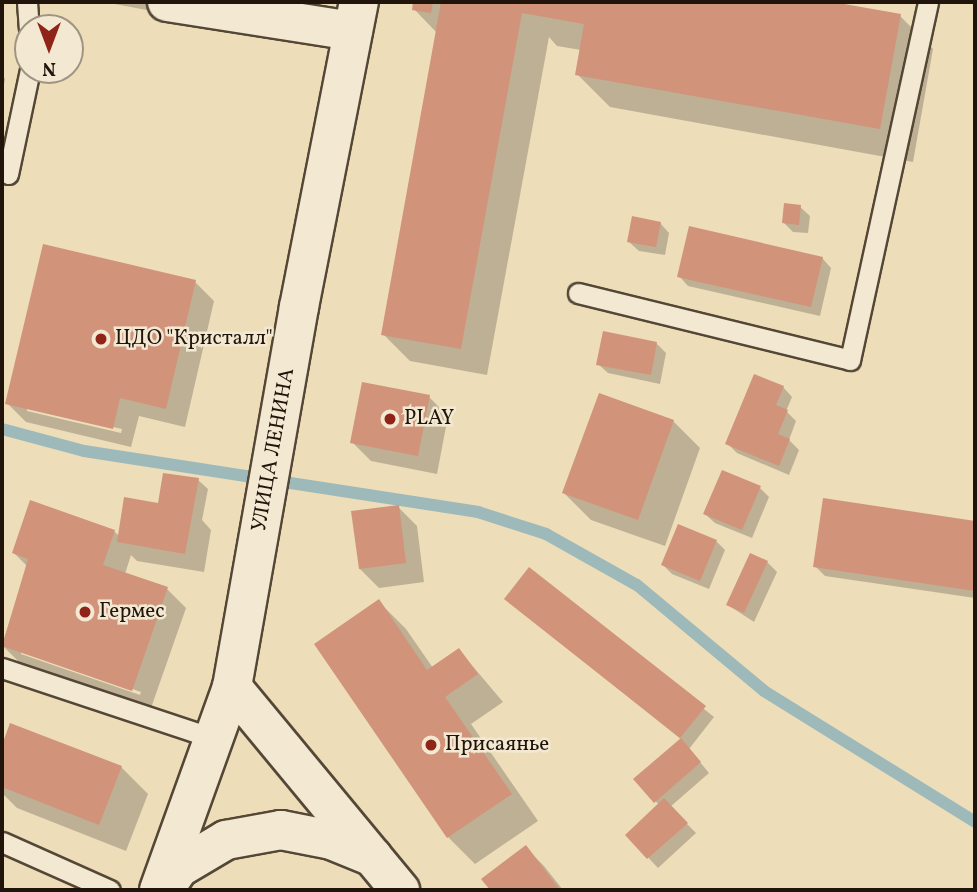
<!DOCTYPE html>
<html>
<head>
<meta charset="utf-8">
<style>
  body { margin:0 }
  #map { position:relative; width:977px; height:892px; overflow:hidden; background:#edddb9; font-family:Vollkorn,serif }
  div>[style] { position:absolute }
  .shadow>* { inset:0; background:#0003 }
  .stream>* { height:12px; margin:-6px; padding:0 6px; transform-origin:6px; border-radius:6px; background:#9eb9ba }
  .building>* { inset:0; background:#d1937a }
  .roads { filter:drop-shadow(2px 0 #544736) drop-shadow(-2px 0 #544736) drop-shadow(0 2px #544736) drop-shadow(0 -2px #544736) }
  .lane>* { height:19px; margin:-9.5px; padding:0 9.5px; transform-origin:9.5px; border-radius:9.5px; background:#f3e9d2 }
  .street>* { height:38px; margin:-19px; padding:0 19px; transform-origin:19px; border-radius:19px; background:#f3e9d2 }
  .secondary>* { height:38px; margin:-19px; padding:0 19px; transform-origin:19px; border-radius:19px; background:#f3e9d2 }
  .dots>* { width:19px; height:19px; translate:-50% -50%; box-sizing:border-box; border:4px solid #f3e9d2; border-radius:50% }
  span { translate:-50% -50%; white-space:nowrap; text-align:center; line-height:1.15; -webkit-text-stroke:5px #f3e9d2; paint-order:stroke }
  .poi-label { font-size:21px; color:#21150b }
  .left { translate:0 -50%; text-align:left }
  .street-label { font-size:21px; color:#21150b }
  .frame { position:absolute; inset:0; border:4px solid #21150b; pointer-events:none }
  .north { position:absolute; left:14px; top:14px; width:70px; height:70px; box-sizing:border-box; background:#f3e9d2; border:2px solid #9f9482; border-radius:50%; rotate:180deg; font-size:19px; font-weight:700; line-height:28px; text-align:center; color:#21150b }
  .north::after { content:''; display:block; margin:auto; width:24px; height:32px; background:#8f2418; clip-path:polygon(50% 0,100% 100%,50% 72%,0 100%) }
</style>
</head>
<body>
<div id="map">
  <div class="shadow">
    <div style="clip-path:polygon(104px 2px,220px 2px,216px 23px)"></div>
    <div style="clip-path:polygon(415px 2px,823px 2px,900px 16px,933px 49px,913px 162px,610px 107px,577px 74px,581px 50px,557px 46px,549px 37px,487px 375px,410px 361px,383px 334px,437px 33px,414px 9px)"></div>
    <div style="clip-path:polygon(2px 75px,5px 79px,2px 94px)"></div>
    <div style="clip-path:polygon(800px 207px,810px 216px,808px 233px,793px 232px,783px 222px)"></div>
    <div style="clip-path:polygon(660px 223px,669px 233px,665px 255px,639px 251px,629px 242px)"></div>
    <div style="clip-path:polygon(822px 258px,831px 268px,820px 316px,688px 286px,679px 276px)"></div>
    <div style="clip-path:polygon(evenodd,195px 282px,214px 301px,185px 427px,139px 416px,131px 447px,26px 422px,7px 403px,195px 282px,27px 407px,122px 429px,121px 433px,27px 411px,27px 407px)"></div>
    <div style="clip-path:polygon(657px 344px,666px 353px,660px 384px,608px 373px,598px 364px)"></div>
    <div style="clip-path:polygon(783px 387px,792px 397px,786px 411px,796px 421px,789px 440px,799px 450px,789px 475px,737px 453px,728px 444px)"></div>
    <div style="clip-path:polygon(429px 397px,448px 416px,437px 474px,371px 461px,352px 442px)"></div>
    <div style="clip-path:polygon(673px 421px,700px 448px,665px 546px,591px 520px,564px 493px)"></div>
    <div style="clip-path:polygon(evenodd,198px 480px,208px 489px,202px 520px,211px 530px,204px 572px,137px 561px,131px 555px,125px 574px,167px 589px,186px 608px,151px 708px,20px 663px,2px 645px,27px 566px,14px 553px,114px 531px,119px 536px,198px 480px,21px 650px,141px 692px,140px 695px,21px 654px,21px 650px)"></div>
    <div style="clip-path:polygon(760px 488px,769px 497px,752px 538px,715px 523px,705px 514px)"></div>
    <div style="clip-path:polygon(825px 500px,975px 523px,975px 598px,825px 576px,815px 566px)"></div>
    <div style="clip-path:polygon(398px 507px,417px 526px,424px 582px,379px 588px,360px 569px)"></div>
    <div style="clip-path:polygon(716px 541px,725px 550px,709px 589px,672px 574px,663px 565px)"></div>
    <div style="clip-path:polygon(767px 562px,777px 572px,754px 622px,728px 605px)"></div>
    <div style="clip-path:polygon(530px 570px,714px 717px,689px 749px,709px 773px,670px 807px,696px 833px,658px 868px,627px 835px,659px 805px,636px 779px,682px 740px,506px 599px)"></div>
    <div style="clip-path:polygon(379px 602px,406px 629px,433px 668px,459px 650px,503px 702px,471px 724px,538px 821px,475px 864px,448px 837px,317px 644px)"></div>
    <div style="clip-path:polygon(11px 725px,121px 767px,148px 794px,126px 851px,17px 808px,2px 793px,2px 750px)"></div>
    <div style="clip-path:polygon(525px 847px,544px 866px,563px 890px,492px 890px,484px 879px)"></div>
  </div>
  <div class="stream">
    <div style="left:2px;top:429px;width:85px;rotate:15deg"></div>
    <div style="left:84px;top:451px;width:399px;rotate:8.8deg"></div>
    <div style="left:478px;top:512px;width:71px;rotate:17.9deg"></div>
    <div style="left:546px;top:534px;width:104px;rotate:29.3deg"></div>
    <div style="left:637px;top:585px;width:165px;rotate:39.8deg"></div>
    <div style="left:764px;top:691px;width:248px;rotate:31.8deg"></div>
  </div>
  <div class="building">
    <div style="clip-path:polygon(413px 2px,433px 2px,431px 13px,412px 10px)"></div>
    <div style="clip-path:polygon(441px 2px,833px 2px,901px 14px,880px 129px,575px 75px,584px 24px,522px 13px,461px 349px,381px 335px)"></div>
    <div style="clip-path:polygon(784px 203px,801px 205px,799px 225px,782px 223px)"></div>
    <div style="clip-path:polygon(632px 216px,661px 222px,656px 247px,627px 242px)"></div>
    <div style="clip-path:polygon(689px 226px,823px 257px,811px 307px,677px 277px)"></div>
    <div style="clip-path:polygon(43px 244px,196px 280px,166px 409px,120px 398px,113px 429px,5px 404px)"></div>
    <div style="clip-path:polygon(603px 331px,657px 342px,651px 375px,596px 365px)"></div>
    <div style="clip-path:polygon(754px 374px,784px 386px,776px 405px,788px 410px,778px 434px,790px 439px,779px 466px,725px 444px)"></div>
    <div style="clip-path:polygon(362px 382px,430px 395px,418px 456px,350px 443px)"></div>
    <div style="clip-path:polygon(599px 393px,674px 420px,638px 520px,562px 493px)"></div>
    <div style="clip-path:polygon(722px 470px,761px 486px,742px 530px,703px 514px)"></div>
    <div style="clip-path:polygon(163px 473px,199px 478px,185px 554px,117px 542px,124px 497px,158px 503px)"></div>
    <div style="clip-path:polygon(823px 498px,975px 521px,975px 591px,813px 567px)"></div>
    <div style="clip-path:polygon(30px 500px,115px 530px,103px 565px,168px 587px,132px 691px,2px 646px,28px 559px,12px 553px)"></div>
    <div style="clip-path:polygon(399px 505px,406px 563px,359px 569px,351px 511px)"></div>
    <div style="clip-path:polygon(678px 524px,717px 540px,700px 581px,661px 565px)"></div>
    <div style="clip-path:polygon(750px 553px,768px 561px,744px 613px,726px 605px)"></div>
    <div style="clip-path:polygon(529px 567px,706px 706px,680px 738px,504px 599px)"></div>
    <div style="clip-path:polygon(379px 599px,427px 670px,459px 648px,478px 674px,445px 697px,512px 794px,447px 838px,314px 644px)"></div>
    <div style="clip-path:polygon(10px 723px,122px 766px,99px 825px,2px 787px,2px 745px)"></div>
    <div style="clip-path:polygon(681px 738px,701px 762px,654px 803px,633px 779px)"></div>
    <div style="clip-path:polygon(664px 798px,688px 823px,647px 859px,625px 835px)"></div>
    <div style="clip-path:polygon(526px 845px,560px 890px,490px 890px,481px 879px)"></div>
  </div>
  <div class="roads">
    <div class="lane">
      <div style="left:27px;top:2px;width:26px;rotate:86deg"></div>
      <div style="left:8px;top:174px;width:106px;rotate:-78.1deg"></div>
      <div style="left:578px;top:293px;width:280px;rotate:13.8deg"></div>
      <div style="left:850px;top:360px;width:366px;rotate:-77.7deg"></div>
      <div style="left:2px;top:668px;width:222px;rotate:18.4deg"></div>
      <div style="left:2px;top:842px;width:118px;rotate:24deg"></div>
    </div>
    <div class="street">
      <div style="left:167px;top:2px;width:188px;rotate:8.9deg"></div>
      <div style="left:232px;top:687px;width:264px;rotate:50.4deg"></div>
      <div style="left:164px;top:890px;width:27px;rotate:-56deg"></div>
      <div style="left:179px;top:868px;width:55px;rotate:-30.8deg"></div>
      <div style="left:226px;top:840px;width:56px;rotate:-10.3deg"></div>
      <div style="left:281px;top:830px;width:51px;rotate:11.3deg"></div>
      <div style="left:331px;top:840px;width:45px;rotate:22deg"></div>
    </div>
    <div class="secondary">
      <div style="left:159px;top:890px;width:216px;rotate:-70.2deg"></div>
      <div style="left:232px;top:687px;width:386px;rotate:-80deg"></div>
      <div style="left:299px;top:307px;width:311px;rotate:-78.9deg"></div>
    </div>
  </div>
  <div class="dots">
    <div style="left:101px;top:339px;background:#8f2418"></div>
    <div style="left:390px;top:419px;background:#8f2418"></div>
    <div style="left:85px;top:612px;background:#8f2418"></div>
    <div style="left:431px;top:745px;background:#8f2418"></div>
  </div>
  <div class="poi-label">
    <span class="left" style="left:115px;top:339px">ЦДО "Кристалл"</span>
    <span class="left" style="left:404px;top:419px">PLAY</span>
    <span class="left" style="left:99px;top:612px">Гермес</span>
    <span class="left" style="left:445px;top:745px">Присаянье</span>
  </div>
  <div class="street-label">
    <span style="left:274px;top:450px;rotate:-80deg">УЛИЦА ЛЕНИНА</span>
  </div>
  <div class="frame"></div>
  <div class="north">N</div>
</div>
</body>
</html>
